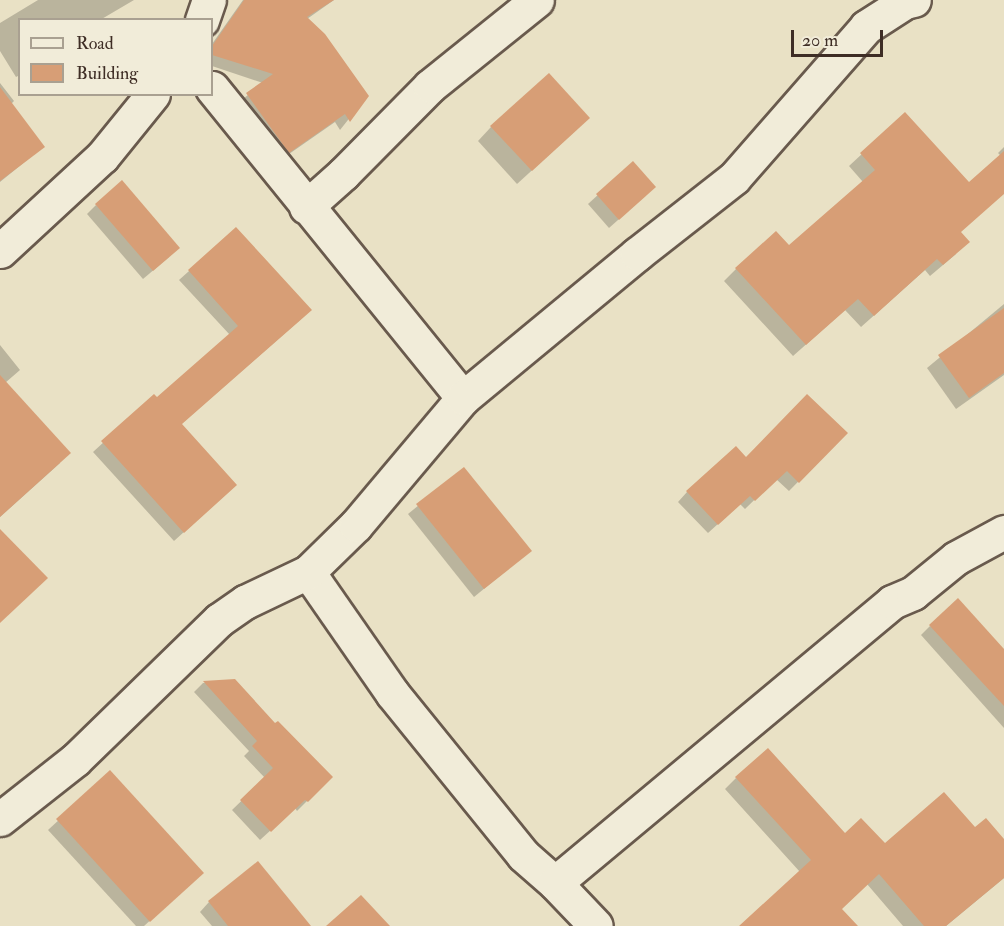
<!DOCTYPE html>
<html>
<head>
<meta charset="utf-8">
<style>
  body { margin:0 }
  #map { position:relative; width:1004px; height:926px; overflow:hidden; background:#e9e1c5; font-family:"IM FELL Double Pica",serif }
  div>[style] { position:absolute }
  .shadow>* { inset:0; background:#0003 }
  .building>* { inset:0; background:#d79e76 }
  .roads { filter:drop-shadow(2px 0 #695a4d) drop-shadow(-2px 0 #695a4d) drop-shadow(0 2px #695a4d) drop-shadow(0 -2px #695a4d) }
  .minor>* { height:33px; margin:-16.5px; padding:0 16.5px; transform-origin:16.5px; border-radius:16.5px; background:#f1ecd9 }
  span { translate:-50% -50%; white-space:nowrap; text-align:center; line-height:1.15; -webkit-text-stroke:5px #f1ecd9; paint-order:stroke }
  .legend { position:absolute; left:18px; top:18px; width:195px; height:78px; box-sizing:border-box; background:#f1ecd9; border:2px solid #a9a091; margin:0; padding:8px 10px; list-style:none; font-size:18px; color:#3e2d25 }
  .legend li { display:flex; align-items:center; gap:12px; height:30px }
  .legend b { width:30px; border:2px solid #a9a091 }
  .scale { position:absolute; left:791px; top:30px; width:92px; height:27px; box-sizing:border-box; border:3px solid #3e2d25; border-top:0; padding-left:8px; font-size:18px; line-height:21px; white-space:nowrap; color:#3e2d25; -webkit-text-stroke:4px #f1ecd9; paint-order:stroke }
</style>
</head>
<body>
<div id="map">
  <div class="shadow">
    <div style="clip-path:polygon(38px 0,134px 0,100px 20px,20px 20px,20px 75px,16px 77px,0 51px,0 23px)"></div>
    <div style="clip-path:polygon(243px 0,334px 0,307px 19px,367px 96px,340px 130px,335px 122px,279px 161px,238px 103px,263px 83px,212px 66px,212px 44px)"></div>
    <div style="clip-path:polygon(0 83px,14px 101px,11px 104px,43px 147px,0 182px)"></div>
    <div style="clip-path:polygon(905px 114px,968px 184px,1001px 156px,998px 153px,1004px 147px,1004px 189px,959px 232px,956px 254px,930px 276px,925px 270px,861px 327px,845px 310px,793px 356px,724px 281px,736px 269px,789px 247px,863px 182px,849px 166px)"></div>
    <div style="clip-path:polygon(491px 127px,574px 132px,517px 184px,478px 141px)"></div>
    <div style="clip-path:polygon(633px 163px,645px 196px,609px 228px,588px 204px)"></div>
    <div style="clip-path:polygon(96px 205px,169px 257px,143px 279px,87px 214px)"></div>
    <div style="clip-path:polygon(236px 229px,301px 319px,180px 425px,226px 494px,174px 541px,93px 452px,154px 396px,157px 399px,230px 335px,179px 280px)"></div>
    <div style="clip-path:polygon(1004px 304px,1004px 375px,956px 409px,927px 368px)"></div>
    <div style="clip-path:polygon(0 345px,20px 370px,5px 383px,60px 463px,0 517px)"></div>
    <div style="clip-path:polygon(846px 433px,789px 491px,776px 479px,745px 509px,740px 504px,708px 533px,678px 502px,687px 492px,746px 459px)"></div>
    <div style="clip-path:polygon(463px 469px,530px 551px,474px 597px,408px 514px)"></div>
    <div style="clip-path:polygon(930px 626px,1004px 651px,1004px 728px,921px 635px)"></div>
    <div style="clip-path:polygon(234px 681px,275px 725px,331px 777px,297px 811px,295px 808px,260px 840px,232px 810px,265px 778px,244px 756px,249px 751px,194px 692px,203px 683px)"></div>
    <div style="clip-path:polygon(110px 773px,193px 882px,144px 926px,136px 926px,48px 830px)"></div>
    <div style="clip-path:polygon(736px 778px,845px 835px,885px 845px,975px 829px,1004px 842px,1004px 878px,946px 926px,903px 926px,867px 884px,840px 910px,856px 926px,742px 926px,800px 872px,725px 789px)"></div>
    <div style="clip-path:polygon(209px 902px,304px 926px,212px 926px,200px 912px)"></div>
  </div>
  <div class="building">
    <div style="clip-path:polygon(244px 0,334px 0,307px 17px,325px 34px,369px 96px,350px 122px,345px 114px,289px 153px,246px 93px,273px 74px,212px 55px,212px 46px)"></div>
    <div style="clip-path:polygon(549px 73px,590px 118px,532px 171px,490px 126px)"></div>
    <div style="clip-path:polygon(0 87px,45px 147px,0 181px)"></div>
    <div style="clip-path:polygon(905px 112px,969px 182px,1004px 151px,1004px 194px,961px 232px,970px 242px,943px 265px,937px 259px,874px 316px,858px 299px,806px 345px,735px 268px,776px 231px,789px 245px,875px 170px,860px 153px)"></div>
    <div style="clip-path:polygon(633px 161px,656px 187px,619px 220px,596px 194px)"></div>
    <div style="clip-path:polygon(122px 180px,180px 248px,153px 271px,95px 204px)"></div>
    <div style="clip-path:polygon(236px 227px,312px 310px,182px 424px,237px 485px,184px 533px,101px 441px,154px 394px,157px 397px,238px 326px,188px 270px)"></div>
    <div style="clip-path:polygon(1004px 308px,1004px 373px,969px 398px,938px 355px)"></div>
    <div style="clip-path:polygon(0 375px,71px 453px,0 517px)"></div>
    <div style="clip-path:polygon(807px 394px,848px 433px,799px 483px,787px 471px,755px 501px,750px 496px,718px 525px,686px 491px,736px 446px,746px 457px)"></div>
    <div style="clip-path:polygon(464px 467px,532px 551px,484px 589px,416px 504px)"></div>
    <div style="clip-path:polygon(0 529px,48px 578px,0 623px)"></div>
    <div style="clip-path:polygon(958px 598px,1004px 649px,1004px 706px,929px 625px)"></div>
    <div style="clip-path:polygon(235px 679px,275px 723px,278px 721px,333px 777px,308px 802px,305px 800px,271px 832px,240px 800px,273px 768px,252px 746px,257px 741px,203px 681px)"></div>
    <div style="clip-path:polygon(768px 748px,845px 833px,861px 818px,885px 843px,944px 792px,975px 827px,986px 818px,1004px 839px,1004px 878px,946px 926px,924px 926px,879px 874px,842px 909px,858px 926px,739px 926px,811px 860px,735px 777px)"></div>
    <div style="clip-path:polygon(110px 770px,204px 873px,150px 922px,56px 819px)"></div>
    <div style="clip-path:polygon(258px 861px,311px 926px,228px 926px,208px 901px)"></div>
    <div style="clip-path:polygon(361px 895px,390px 926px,326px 926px)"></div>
  </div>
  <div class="roads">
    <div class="minor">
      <div style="left:202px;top:20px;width:21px;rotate:-71deg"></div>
      <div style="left:212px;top:88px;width:399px;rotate:51deg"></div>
      <div style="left:306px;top:207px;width:50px;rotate:-41.7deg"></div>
      <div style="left:343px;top:174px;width:124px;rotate:-45.3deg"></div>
      <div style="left:430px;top:86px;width:137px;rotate:-38.8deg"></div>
      <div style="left:0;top:251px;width:139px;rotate:-42.7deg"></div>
      <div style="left:102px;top:157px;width:81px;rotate:-51deg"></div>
      <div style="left:308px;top:572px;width:147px;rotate:55.2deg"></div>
      <div style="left:392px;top:693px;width:208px;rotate:51deg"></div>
      <div style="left:523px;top:855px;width:43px;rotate:41.2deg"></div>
      <div style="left:555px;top:883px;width:59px;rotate:46.4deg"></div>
      <div style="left:0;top:819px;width:95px;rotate:-38.2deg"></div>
      <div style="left:75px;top:760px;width:201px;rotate:-44.2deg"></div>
      <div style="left:219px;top:620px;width:32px;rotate:-35deg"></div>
      <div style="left:245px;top:602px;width:70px;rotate:-25.5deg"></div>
      <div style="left:308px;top:572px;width:67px;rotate:-44.4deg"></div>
      <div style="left:356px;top:525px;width:166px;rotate:-49.9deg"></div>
      <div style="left:463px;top:398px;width:226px;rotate:-39.6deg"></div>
      <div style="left:637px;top:254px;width:123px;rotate:-38.1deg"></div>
      <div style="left:734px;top:178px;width:201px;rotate:-48.8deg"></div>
      <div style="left:866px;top:27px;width:46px;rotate:-32.7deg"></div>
      <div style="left:905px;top:2px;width:9px;rotate:-13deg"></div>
      <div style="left:555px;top:883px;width:439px;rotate:-39.8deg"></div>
      <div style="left:892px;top:602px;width:23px;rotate:-23deg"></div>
      <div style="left:913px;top:593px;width:55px;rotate:-39.1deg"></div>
      <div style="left:956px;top:558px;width:55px;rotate:-28.4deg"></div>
    </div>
  </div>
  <ul class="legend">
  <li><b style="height:8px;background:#f1ecd9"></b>Road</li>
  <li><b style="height:16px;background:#d79e76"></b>Building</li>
  </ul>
  <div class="scale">20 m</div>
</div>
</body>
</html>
